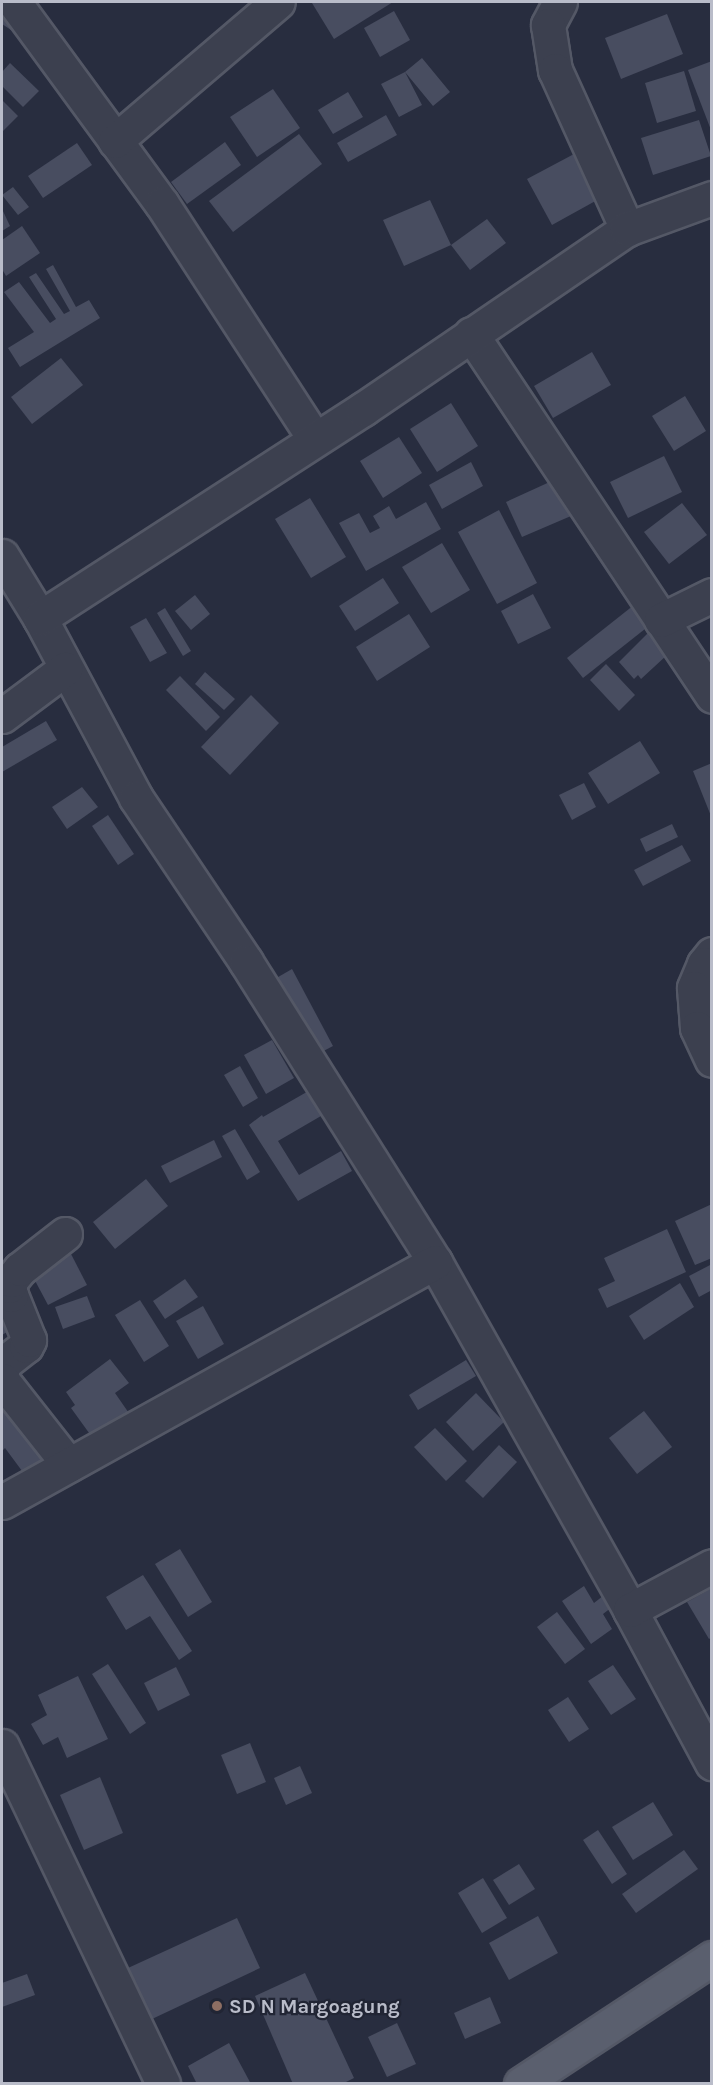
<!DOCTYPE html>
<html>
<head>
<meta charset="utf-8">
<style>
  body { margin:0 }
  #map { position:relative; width:713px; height:2085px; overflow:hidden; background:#282d3f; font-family:Karla,sans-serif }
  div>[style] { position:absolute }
  .building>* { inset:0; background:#484d60 }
  .roads { filter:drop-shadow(2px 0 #545866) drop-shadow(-2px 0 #545866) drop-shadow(0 2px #545866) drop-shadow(0 -2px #545866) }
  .minor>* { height:33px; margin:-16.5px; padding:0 16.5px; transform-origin:16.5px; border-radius:16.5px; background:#3c404f }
  .major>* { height:33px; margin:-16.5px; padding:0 16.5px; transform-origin:16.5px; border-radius:16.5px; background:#5a5f6e }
  .dots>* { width:16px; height:16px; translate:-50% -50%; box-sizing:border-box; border:3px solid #212534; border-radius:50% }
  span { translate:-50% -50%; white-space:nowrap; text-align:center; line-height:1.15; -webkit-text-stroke:4.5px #212534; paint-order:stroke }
  .poi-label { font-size:20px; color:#b9bcc9; font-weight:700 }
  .left { translate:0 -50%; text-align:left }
  .frame { position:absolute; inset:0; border:3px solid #b9bcc9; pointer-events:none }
</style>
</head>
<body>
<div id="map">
  <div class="building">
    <div style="clip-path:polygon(2px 2px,22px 16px,11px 30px,2px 24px)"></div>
    <div style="clip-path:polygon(315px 2px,393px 2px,334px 39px,312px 3px)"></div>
    <div style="clip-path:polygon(394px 11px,410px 40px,380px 57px,364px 28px)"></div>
    <div style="clip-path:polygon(667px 14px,683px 54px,621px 79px,605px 38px)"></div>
    <div style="clip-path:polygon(422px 58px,450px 92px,433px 106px,405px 72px,422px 105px,399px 117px,381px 84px,405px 72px)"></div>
    <div style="clip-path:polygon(712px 61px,712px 130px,711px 130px,688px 70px)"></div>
    <div style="clip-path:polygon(10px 63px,39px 91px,23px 107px,2px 86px,2px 72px)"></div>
    <div style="clip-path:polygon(684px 71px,696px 111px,657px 123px,645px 83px)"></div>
    <div style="clip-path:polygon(273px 89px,300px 128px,257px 157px,230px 117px)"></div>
    <div style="clip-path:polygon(348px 92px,363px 117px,333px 134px,318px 110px)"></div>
    <div style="clip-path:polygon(2px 100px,18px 116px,2px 132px)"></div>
    <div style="clip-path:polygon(386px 115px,397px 135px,348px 162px,337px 143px)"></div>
    <div style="clip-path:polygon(699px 120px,711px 156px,653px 175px,641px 138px)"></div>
    <div style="clip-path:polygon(299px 134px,322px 164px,233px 232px,209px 201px)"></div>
    <div style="clip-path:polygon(225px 142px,241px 165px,187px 204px,171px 182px)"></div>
    <div style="clip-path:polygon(77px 143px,92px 165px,43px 198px,28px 176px)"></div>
    <div style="clip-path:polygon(574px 154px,599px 199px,552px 225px,527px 179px)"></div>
    <div style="clip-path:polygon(13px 187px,29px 207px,18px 215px,2px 195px)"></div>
    <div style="clip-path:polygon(430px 200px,451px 245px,404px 266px,383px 220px)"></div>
    <div style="clip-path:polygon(2px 209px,10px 226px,2px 231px)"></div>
    <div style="clip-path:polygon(487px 219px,506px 243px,470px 270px,451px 245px)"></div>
    <div style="clip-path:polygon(22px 226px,40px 253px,6px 276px,2px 269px,2px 240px)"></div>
    <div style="clip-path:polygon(53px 265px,76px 307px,89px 300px,100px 318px,20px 367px,8px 348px,34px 332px,4px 292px,19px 282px,50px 323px,56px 319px,29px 277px,36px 273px,64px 314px,70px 311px,46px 269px)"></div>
    <div style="clip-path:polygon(592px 352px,611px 385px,553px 418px,534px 386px)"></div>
    <div style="clip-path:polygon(61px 358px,83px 385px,32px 424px,11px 397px)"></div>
    <div style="clip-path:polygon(685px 396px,706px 431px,674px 451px,652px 416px)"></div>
    <div style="clip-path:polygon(451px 403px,478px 446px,437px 472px,410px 429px)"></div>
    <div style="clip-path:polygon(399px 437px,422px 473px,383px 498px,360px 461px)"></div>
    <div style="clip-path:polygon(664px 456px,682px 492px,628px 518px,610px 482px)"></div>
    <div style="clip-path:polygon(471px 462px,483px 486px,442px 509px,429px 485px)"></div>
    <div style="clip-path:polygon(554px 480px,578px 513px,522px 537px,506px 502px)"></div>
    <div style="clip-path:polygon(310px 498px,346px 557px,311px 578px,275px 519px)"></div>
    <div style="clip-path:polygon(426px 502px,441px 529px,366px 571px,339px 523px,359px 513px,370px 533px,380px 528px,373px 516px,389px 506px,396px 519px)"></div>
    <div style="clip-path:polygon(682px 503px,707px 535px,669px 564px,644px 532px)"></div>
    <div style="clip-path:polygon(499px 510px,537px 583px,497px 604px,458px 532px)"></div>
    <div style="clip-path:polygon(442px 543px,470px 590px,431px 613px,402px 567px)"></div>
    <div style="clip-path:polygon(383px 578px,399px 603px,355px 631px,339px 606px)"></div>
    <div style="clip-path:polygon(533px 594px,551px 628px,518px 644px,501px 611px)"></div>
    <div style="clip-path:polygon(195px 595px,210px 614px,191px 630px,175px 611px)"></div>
    <div style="clip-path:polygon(634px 605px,650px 625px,583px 678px,567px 658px)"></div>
    <div style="clip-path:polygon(165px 608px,191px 651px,183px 656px,157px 613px)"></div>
    <div style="clip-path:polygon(409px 614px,430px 647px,377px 681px,356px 647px)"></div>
    <div style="clip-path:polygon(146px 618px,167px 653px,150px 662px,130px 627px)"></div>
    <div style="clip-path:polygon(648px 633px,667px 655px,641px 679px,638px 675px,634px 679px,619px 662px)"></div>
    <div style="clip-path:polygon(606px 664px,635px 695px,619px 711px,590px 680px)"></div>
    <div style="clip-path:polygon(205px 672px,235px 699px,224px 710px,195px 684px)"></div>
    <div style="clip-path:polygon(180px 676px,220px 717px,206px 731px,166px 690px)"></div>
    <div style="clip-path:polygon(251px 695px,279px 723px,230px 775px,201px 747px)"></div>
    <div style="clip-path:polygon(46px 721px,57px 740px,2px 772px,2px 747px)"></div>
    <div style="clip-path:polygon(640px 741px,660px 773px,608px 804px,588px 773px)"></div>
    <div style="clip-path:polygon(712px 763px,712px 816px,711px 816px,693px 771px)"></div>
    <div style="clip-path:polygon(584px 783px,596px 807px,572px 820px,559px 795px)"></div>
    <div style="clip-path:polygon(82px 787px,98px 807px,67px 829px,52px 807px)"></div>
    <div style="clip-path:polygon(108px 815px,134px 854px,118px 865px,92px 826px)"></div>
    <div style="clip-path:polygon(672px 824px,678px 837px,646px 852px,640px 839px)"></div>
    <div style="clip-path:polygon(682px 845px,691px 861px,643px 886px,634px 870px)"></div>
    <div style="clip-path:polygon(292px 969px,333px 1046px,314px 1056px,273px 980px)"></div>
    <div style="clip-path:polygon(272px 1040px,294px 1078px,266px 1094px,244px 1055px)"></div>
    <div style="clip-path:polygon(240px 1066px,258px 1098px,243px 1107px,224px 1075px)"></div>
    <div style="clip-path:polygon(319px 1085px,333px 1109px,278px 1141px,299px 1175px,341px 1151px,352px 1171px,298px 1201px,249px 1125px,262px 1115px,263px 1117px)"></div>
    <div style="clip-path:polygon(235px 1129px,260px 1172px,247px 1180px,222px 1136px)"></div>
    <div style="clip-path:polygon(214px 1140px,222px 1157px,170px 1183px,161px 1166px)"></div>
    <div style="clip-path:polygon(146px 1179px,168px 1206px,115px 1249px,93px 1222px)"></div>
    <div style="clip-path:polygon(712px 1204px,712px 1258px,695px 1265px,675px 1221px)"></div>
    <div style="clip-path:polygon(667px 1229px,686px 1272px,607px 1308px,598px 1289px,615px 1281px,604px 1258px)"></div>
    <div style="clip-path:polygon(71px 1254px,87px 1285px,48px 1305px,32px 1275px)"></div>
    <div style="clip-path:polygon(712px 1264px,712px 1290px,699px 1297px,689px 1276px)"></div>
    <div style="clip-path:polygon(185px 1279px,198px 1297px,165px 1319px,153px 1301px)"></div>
    <div style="clip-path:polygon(680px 1283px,694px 1307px,644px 1340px,629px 1316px)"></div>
    <div style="clip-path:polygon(2px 1295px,19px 1325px,2px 1335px)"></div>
    <div style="clip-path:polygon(87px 1296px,95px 1317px,63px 1329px,55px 1307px)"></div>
    <div style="clip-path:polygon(140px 1300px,169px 1346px,144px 1362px,115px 1315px)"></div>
    <div style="clip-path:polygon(203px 1306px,224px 1344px,198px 1359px,176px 1321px)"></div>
    <div style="clip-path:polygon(110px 1359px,129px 1383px,115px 1393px,133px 1419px,97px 1444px,71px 1408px,75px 1405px,66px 1392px)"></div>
    <div style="clip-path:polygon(466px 1360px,476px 1376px,418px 1410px,409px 1395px)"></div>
    <div style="clip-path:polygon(476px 1393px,504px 1422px,473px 1451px,446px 1422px)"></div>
    <div style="clip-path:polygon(10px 1400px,51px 1456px,25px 1475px,5px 1448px,2px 1451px,2px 1406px)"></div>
    <div style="clip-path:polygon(644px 1411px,672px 1447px,637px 1474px,609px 1438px)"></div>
    <div style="clip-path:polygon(435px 1428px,467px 1461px,446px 1481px,414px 1447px)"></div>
    <div style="clip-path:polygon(499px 1445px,517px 1462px,483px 1498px,465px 1481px)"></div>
    <div style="clip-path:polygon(180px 1549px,212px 1602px,188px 1617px,155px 1564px)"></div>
    <div style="clip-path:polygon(143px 1575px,192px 1651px,179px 1660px,150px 1616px,126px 1630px,106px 1597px)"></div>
    <div style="clip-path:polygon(584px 1586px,594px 1603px,608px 1592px,616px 1604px,603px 1614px,612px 1629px,591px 1644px,562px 1601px)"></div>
    <div style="clip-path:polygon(712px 1588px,712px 1637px,709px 1639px,687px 1602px)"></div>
    <div style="clip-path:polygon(557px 1612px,585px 1649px,565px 1664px,537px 1627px)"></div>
    <div style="clip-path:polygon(108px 1664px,146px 1723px,130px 1734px,92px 1674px)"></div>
    <div style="clip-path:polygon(613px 1665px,636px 1699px,611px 1715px,588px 1681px)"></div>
    <div style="clip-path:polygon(176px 1667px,190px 1695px,158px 1711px,144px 1683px)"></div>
    <div style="clip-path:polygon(78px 1676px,108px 1739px,67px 1758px,58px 1737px,43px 1745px,31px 1724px,47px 1715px,38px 1695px)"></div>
    <div style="clip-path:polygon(568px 1697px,589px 1729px,569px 1742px,548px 1710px)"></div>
    <div style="clip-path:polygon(250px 1743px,266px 1782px,237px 1794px,221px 1755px)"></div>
    <div style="clip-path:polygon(300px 1766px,312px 1793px,286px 1805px,274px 1778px)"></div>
    <div style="clip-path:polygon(100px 1777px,123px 1833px,84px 1850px,60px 1795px)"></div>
    <div style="clip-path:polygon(653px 1802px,673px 1835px,633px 1860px,612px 1827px)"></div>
    <div style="clip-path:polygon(598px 1830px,627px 1874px,612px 1884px,583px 1840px)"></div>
    <div style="clip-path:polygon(684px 1850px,698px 1869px,636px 1913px,622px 1894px)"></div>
    <div style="clip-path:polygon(519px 1864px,535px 1889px,509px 1905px,493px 1880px)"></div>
    <div style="clip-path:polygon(483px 1878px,507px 1918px,482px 1933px,458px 1893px)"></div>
    <div style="clip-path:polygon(538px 1916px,558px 1953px,509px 1980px,489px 1943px)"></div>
    <div style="clip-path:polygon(237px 1918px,260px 1968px,152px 2019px,128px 1968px)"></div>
    <div style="clip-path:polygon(305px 1973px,354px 2078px,342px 2084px,293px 2084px,255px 1996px)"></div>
    <div style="clip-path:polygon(27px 1974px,35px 1995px,2px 2007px,2px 1983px)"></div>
    <div style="clip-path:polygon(490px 1997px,501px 2023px,465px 2039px,454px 2013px)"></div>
    <div style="clip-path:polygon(397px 2023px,416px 2064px,387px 2077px,368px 2037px)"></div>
    <div style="clip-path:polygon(229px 2043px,251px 2084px,197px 2084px,188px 2066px)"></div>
  </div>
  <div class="roads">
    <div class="minor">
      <div style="left:14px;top:2px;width:250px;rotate:53.8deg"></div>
      <div style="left:162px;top:204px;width:279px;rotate:57deg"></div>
      <div style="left:560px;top:2px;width:26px;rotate:118deg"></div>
      <div style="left:548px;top:25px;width:46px;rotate:81.2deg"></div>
      <div style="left:555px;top:70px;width:175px;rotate:65.6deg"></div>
      <div style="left:115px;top:141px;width:214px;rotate:-40.5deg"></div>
      <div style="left:471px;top:334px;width:435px;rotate:56.3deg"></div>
      <div style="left:2px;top:556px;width:73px;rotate:58.5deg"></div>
      <div style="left:40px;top:618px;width:204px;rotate:61.9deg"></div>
      <div style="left:136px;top:798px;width:197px;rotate:56.1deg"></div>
      <div style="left:246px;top:962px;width:355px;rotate:57.8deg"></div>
      <div style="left:435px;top:1262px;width:399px;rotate:60.7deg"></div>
      <div style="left:630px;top:1610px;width:174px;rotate:61.8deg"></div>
      <div style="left:40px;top:618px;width:385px;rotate:-32.9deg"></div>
      <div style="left:363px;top:409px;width:320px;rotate:-34.3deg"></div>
      <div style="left:627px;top:229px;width:90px;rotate:-20deg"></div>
      <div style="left:661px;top:620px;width:57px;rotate:-26.1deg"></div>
      <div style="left:2px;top:716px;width:79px;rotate:-36.7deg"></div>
      <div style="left:712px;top:954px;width:13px;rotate:129deg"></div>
      <div style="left:704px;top:964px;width:26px;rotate:113deg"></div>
      <div style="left:694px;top:988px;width:40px;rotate:85.7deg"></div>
      <div style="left:697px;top:1028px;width:35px;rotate:65deg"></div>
      <div style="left:2px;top:1371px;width:8px;rotate:-76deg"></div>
      <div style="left:4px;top:1363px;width:28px;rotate:-38deg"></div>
      <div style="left:26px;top:1346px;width:7px;rotate:-63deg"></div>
      <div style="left:29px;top:1340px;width:48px;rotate:-111.8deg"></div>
      <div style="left:11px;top:1295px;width:9px;rotate:-103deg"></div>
      <div style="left:9px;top:1286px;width:6px;rotate:-72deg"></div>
      <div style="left:11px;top:1280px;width:14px;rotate:-51deg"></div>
      <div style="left:20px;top:1269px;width:57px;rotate:-37.9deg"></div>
      <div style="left:2px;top:1380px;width:108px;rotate:51.8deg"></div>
      <div style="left:2px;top:1502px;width:495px;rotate:-29deg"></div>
      <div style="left:630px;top:1610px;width:93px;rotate:-28.2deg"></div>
      <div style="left:2px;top:1746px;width:374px;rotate:64.5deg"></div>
    </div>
    <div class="major">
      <div style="left:521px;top:2084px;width:229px;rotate:-33.4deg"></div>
    </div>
  </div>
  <div class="dots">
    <div style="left:217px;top:2006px;background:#8d6e63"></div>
  </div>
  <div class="poi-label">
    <span class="left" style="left:229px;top:2006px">SD N Margoagung</span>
  </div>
  <div class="frame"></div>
</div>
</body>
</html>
